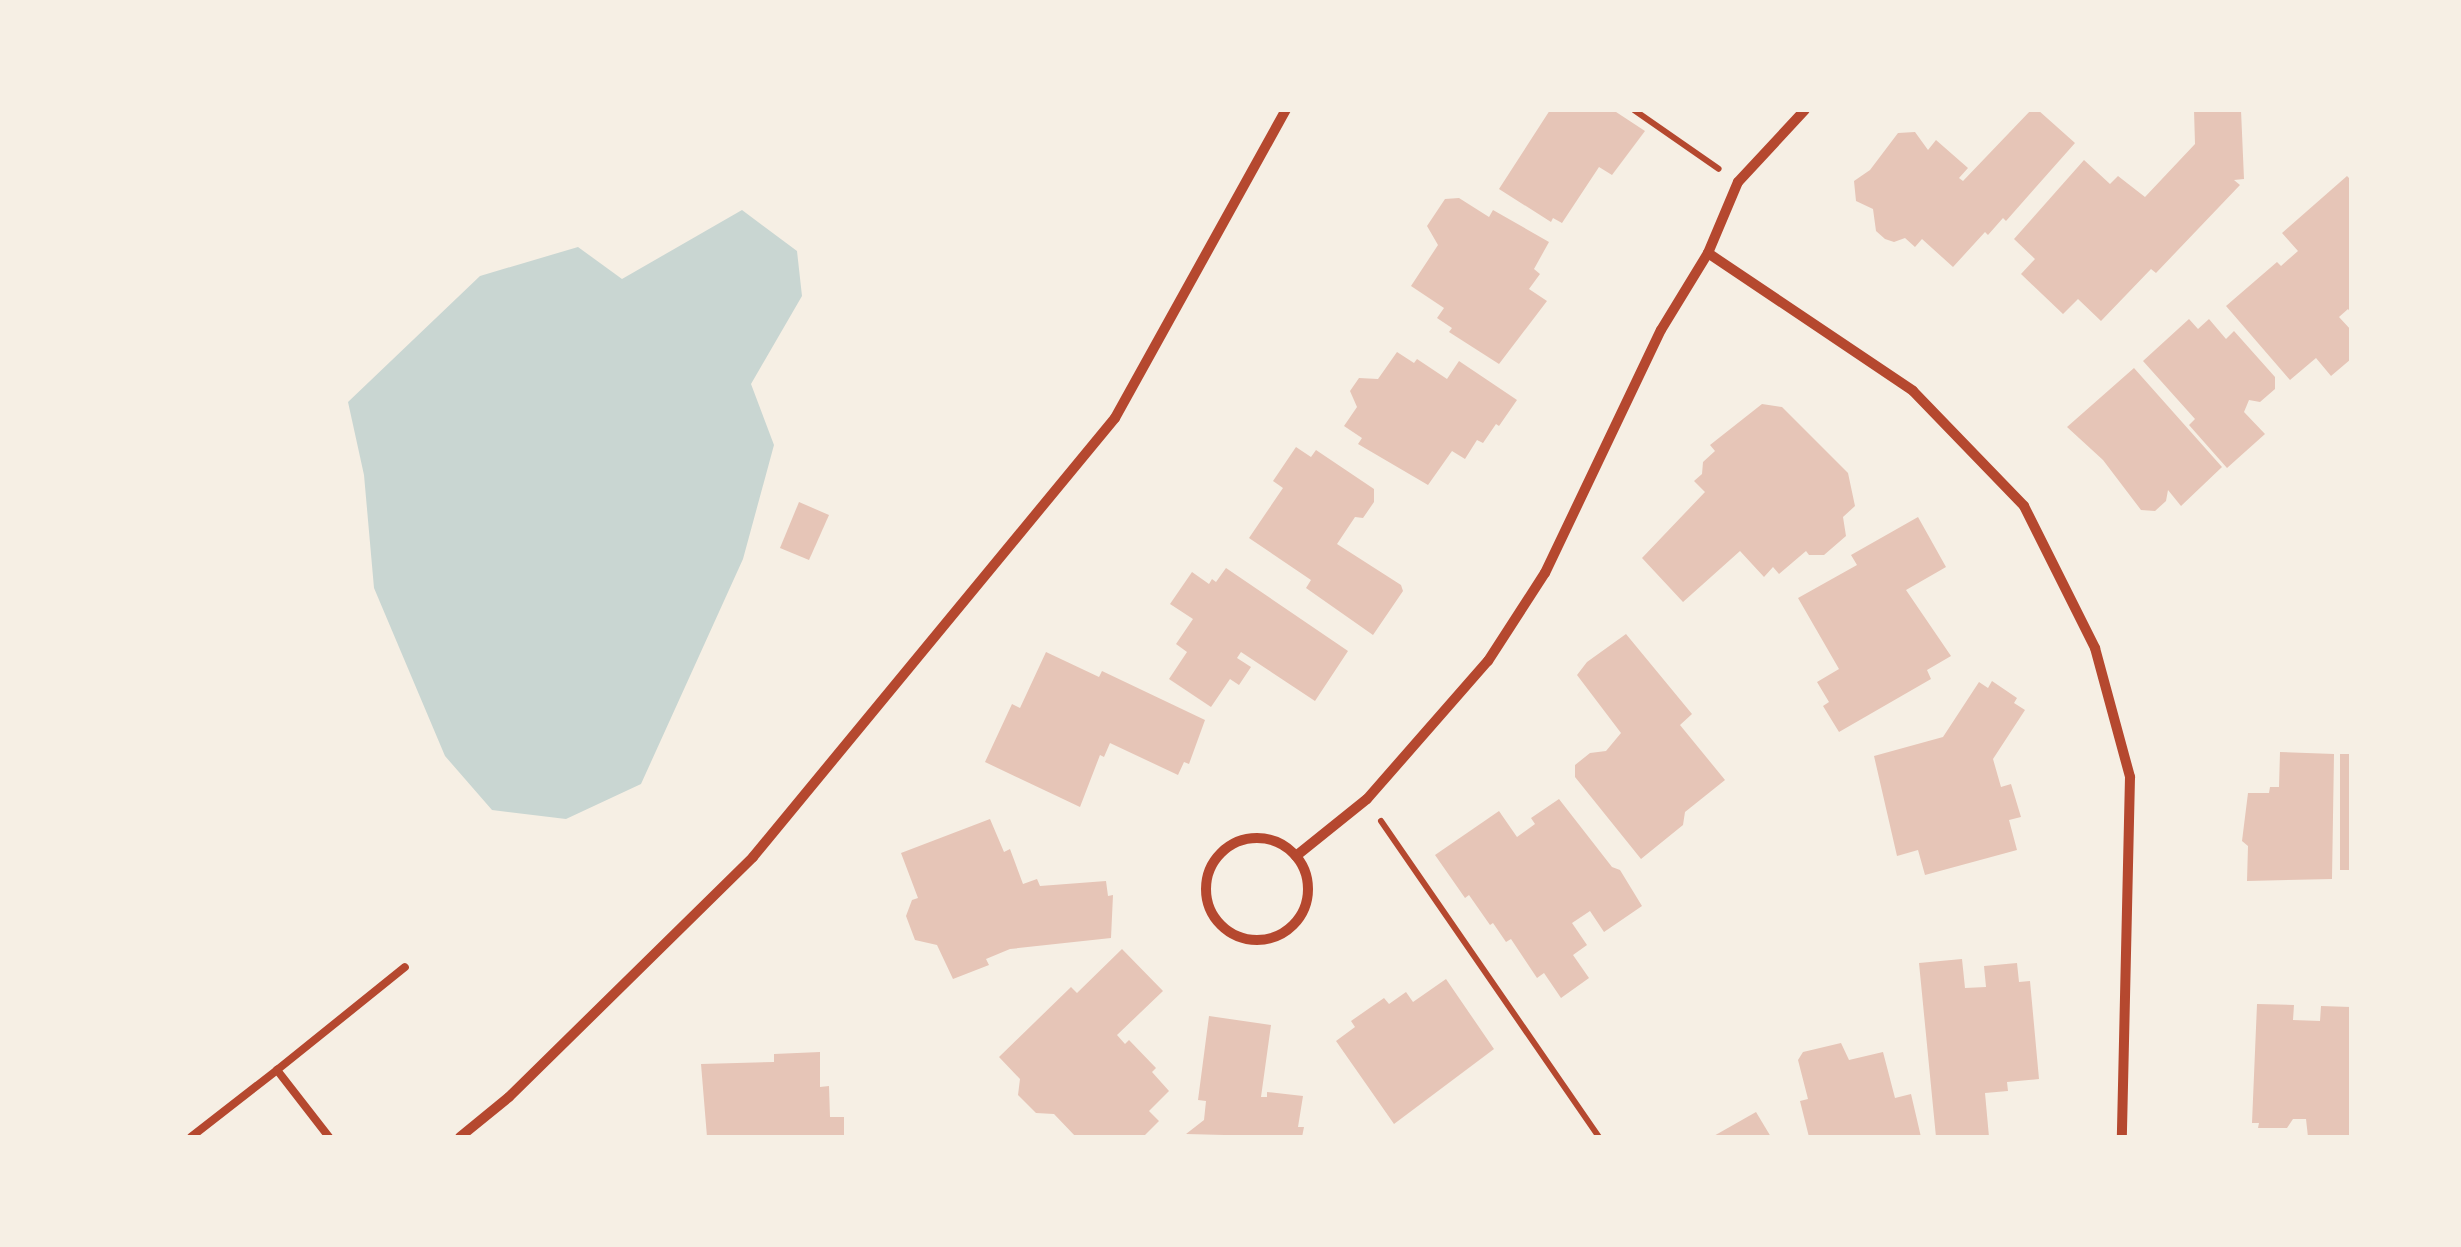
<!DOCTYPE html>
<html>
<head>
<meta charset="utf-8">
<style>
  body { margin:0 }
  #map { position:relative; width:2461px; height:1247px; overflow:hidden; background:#f6efe4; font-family:"PT Serif",serif }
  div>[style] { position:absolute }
  .water>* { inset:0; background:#c9d6d2 }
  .building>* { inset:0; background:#e6c5b7 }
  .path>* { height:6px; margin:-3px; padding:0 3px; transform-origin:3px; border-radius:3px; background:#b5482f }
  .service>* { height:8px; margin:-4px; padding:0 4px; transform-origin:4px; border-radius:4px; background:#b5482f }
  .minor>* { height:10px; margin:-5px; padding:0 5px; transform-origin:5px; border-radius:5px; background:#b5482f }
  .minor>.ring { margin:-5px; padding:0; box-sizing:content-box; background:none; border:10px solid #b5482f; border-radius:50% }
  span { translate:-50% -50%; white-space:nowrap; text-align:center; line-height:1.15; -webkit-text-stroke:10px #f6efe4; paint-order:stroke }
  .frame { position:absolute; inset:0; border:112px solid #f6efe4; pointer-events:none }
</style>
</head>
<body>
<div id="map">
  <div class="water">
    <div style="clip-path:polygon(742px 210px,797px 251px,802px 296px,751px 384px,774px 445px,743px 559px,641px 784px,566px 819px,492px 810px,445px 756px,374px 588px,364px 475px,348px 402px,480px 276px,578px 247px,622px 279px)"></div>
  </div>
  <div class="building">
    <div style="clip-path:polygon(1550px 110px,1613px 110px,1645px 131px,1612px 175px,1599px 167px,1562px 223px,1553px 218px,1551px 222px,1499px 189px)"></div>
    <div style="clip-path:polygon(2031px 110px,2038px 110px,2075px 143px,2006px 221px,2003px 218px,1988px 235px,1985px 232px,1953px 267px,1922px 239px,1915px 247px,1905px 238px,1894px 242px,1885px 239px,1876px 231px,1873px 209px,1856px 201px,1854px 181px,1870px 170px,1898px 133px,1915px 132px,1928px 150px,1936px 140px,1968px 168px,1959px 178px,1963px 181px)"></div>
    <div style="clip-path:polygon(2194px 110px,2241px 110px,2244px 179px,2234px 180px,2240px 185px,2156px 273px,2151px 269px,2101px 321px,2078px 299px,2063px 314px,2021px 274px,2035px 259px,2014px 239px,2084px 160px,2110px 184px,2118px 176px,2145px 197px,2195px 144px)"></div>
    <div style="clip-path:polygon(2347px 176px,2351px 180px,2351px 313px,2348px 309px,2339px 317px,2351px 330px,2351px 359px,2331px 376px,2316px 358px,2290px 380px,2226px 306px,2277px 262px,2281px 266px,2298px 251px,2282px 233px)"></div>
    <div style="clip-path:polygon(1459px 198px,1489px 217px,1493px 210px,1549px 242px,1534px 269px,1540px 274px,1529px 289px,1547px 301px,1499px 364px,1449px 332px,1452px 328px,1437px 318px,1444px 308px,1411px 286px,1438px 245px,1427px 226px,1445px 199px)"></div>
    <div style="clip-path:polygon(2189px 319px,2198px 329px,2209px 319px,2226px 339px,2234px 331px,2275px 377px,2275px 389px,2260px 402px,2249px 400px,2244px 412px,2265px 434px,2227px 468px,2189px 425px,2195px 419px,2143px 361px)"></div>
    <div style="clip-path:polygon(1397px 352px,1414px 363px,1417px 359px,1447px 379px,1459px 361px,1517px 400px,1499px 426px,1496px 424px,1483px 443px,1477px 440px,1465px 459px,1452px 451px,1428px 485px,1358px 444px,1362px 438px,1344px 426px,1357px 407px,1350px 391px,1359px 378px,1378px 379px)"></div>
    <div style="clip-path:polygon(2134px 368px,2222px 467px,2181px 506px,2168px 490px,2166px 501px,2155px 511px,2141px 510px,2103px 460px,2067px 427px)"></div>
    <div style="clip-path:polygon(1762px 404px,1782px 407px,1848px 473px,1855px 506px,1843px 517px,1846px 536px,1824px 555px,1809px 555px,1806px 551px,1779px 574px,1773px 567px,1764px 577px,1740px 551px,1683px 602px,1642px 558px,1705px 492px,1694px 481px,1702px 474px,1703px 462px,1715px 451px,1710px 445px)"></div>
    <div style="clip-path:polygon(1296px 447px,1311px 457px,1316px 450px,1374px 489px,1374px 502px,1363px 518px,1355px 517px,1337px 544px,1401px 585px,1403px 591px,1373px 635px,1306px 588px,1311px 580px,1249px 538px,1283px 488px,1273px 481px)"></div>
    <div style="clip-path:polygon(799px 502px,829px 515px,809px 560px,780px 548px)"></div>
    <div style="clip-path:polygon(1918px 517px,1946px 567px,1906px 590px,1951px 656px,1927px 670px,1931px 679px,1839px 732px,1823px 706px,1829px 702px,1817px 682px,1839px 669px,1798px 598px,1857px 565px,1851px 555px)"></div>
    <div style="clip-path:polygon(1226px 568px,1348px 651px,1315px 701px,1241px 652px,1237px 658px,1251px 667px,1239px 685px,1230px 679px,1211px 707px,1169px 679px,1187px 652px,1176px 644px,1193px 619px,1170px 604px,1192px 572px,1209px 584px,1212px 579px,1216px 582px)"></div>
    <div style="clip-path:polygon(1626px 634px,1692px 714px,1680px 725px,1725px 780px,1685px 812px,1683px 825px,1641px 859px,1575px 777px,1575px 765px,1590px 753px,1606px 751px,1621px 733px,1577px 675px,1587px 662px)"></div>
    <div style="clip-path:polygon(1046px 652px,1099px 677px,1102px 671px,1205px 720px,1189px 764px,1184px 762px,1178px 775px,1110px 743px,1104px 757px,1100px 755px,1080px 807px,985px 762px,1012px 704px,1020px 708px)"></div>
    <div style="clip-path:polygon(1992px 681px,2017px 698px,2014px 703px,2025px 710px,1993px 759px,2001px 787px,2011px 784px,2021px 817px,2009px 820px,2017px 850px,1925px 875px,1918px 850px,1897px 856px,1874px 756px,1943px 737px,1979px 682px,1988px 688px)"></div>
    <div style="clip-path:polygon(2280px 752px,2334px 754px,2332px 879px,2247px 881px,2248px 846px,2242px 841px,2248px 793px,2269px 793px,2270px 787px,2279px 787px)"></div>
    <div style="clip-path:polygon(2340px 754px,2351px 754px,2351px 870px,2340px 870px)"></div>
    <div style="clip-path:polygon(1559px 799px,1612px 867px,1620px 870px,1642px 906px,1604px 932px,1590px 911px,1572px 923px,1587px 945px,1573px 955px,1589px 978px,1561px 998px,1544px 973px,1537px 978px,1511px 939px,1506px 942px,1493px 923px,1490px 925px,1469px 895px,1465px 898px,1435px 855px,1499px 811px,1517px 837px,1535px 824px,1531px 818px)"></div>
    <div style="clip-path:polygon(990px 819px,1004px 852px,1010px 849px,1023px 884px,1037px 879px,1040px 886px,1106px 881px,1108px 896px,1113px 895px,1111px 938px,1010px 949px,986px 959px,989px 965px,953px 979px,937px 945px,915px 940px,906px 916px,912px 900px,918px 898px,901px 853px)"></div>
    <div style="clip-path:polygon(1122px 949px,1163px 991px,1117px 1035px,1125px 1044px,1129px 1040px,1156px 1068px,1152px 1072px,1169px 1091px,1149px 1111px,1159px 1121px,1143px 1137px,1076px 1137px,1054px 1114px,1036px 1113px,1018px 1095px,1020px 1079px,999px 1057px,1071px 987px,1077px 993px)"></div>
    <div style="clip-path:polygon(1962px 959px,1965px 988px,1986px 987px,1984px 966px,2017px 963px,2019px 982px,2030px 981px,2039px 1079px,2007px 1082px,2008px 1091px,1985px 1093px,1989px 1137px,1936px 1137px,1919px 963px)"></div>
    <div style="clip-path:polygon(1446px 979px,1494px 1049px,1394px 1124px,1336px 1041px,1355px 1027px,1351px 1021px,1384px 998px,1389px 1004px,1406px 992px,1413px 1002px)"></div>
    <div style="clip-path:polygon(2257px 1004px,2294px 1005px,2293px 1020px,2320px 1021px,2321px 1006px,2351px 1007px,2351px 1137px,2308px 1137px,2306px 1119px,2293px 1119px,2287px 1128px,2258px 1128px,2259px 1123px,2252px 1123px)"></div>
    <div style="clip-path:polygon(1209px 1016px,1271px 1025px,1261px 1097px,1267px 1097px,1267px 1092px,1303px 1096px,1298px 1127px,1304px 1127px,1302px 1137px,1186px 1134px,1204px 1120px,1206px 1101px,1198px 1100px)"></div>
    <div style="clip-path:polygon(1841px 1043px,1849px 1060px,1883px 1052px,1895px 1098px,1911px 1094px,1921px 1137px,1809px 1137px,1800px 1101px,1808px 1099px,1798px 1060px,1803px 1052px)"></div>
    <div style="clip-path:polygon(820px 1052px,820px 1087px,829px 1086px,830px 1117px,844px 1117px,844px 1137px,707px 1137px,701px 1064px,774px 1062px,774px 1054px)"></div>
    <div style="clip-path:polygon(1756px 1112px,1771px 1137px,1712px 1137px)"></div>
  </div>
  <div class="path">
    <div style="left:1634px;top:110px;width:103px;rotate:34.8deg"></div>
    <div style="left:1381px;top:821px;width:384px;rotate:55.4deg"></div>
  </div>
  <div class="service">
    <div style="left:191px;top:1137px;width:109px;rotate:-37.9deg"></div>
    <div style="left:329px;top:1137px;width:85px;rotate:-127.8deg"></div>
    <div style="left:277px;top:1070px;width:164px;rotate:-38.8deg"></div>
  </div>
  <div class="minor">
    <div style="left:1708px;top:253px;width:247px;rotate:33.9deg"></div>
    <div style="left:1913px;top:391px;width:160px;rotate:46deg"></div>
    <div style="left:2024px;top:506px;width:159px;rotate:63.4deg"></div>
    <div style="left:2095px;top:648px;width:134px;rotate:74.8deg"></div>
    <div style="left:2130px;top:777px;width:360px;rotate:91.3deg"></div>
    <div class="ring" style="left:1206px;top:838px;width:92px;height:92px"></div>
    <div style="left:1296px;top:856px;width:91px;rotate:-38.8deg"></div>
    <div style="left:1367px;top:799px;width:184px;rotate:-48.8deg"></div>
    <div style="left:1488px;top:661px;width:105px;rotate:-57.1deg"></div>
    <div style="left:1545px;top:573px;width:269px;rotate:-64.5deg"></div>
    <div style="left:1661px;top:330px;width:90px;rotate:-58.6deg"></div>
    <div style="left:1708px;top:253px;width:77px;rotate:-67.1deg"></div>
    <div style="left:1738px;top:182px;width:98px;rotate:-47.1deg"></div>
    <div style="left:460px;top:1137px;width:63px;rotate:-39.2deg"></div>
    <div style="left:509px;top:1097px;width:342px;rotate:-44.5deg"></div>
    <div style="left:753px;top:857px;width:569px;rotate:-50.49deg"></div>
    <div style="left:1115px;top:418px;width:352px;rotate:-61deg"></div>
  </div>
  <div class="frame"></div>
</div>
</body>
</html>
